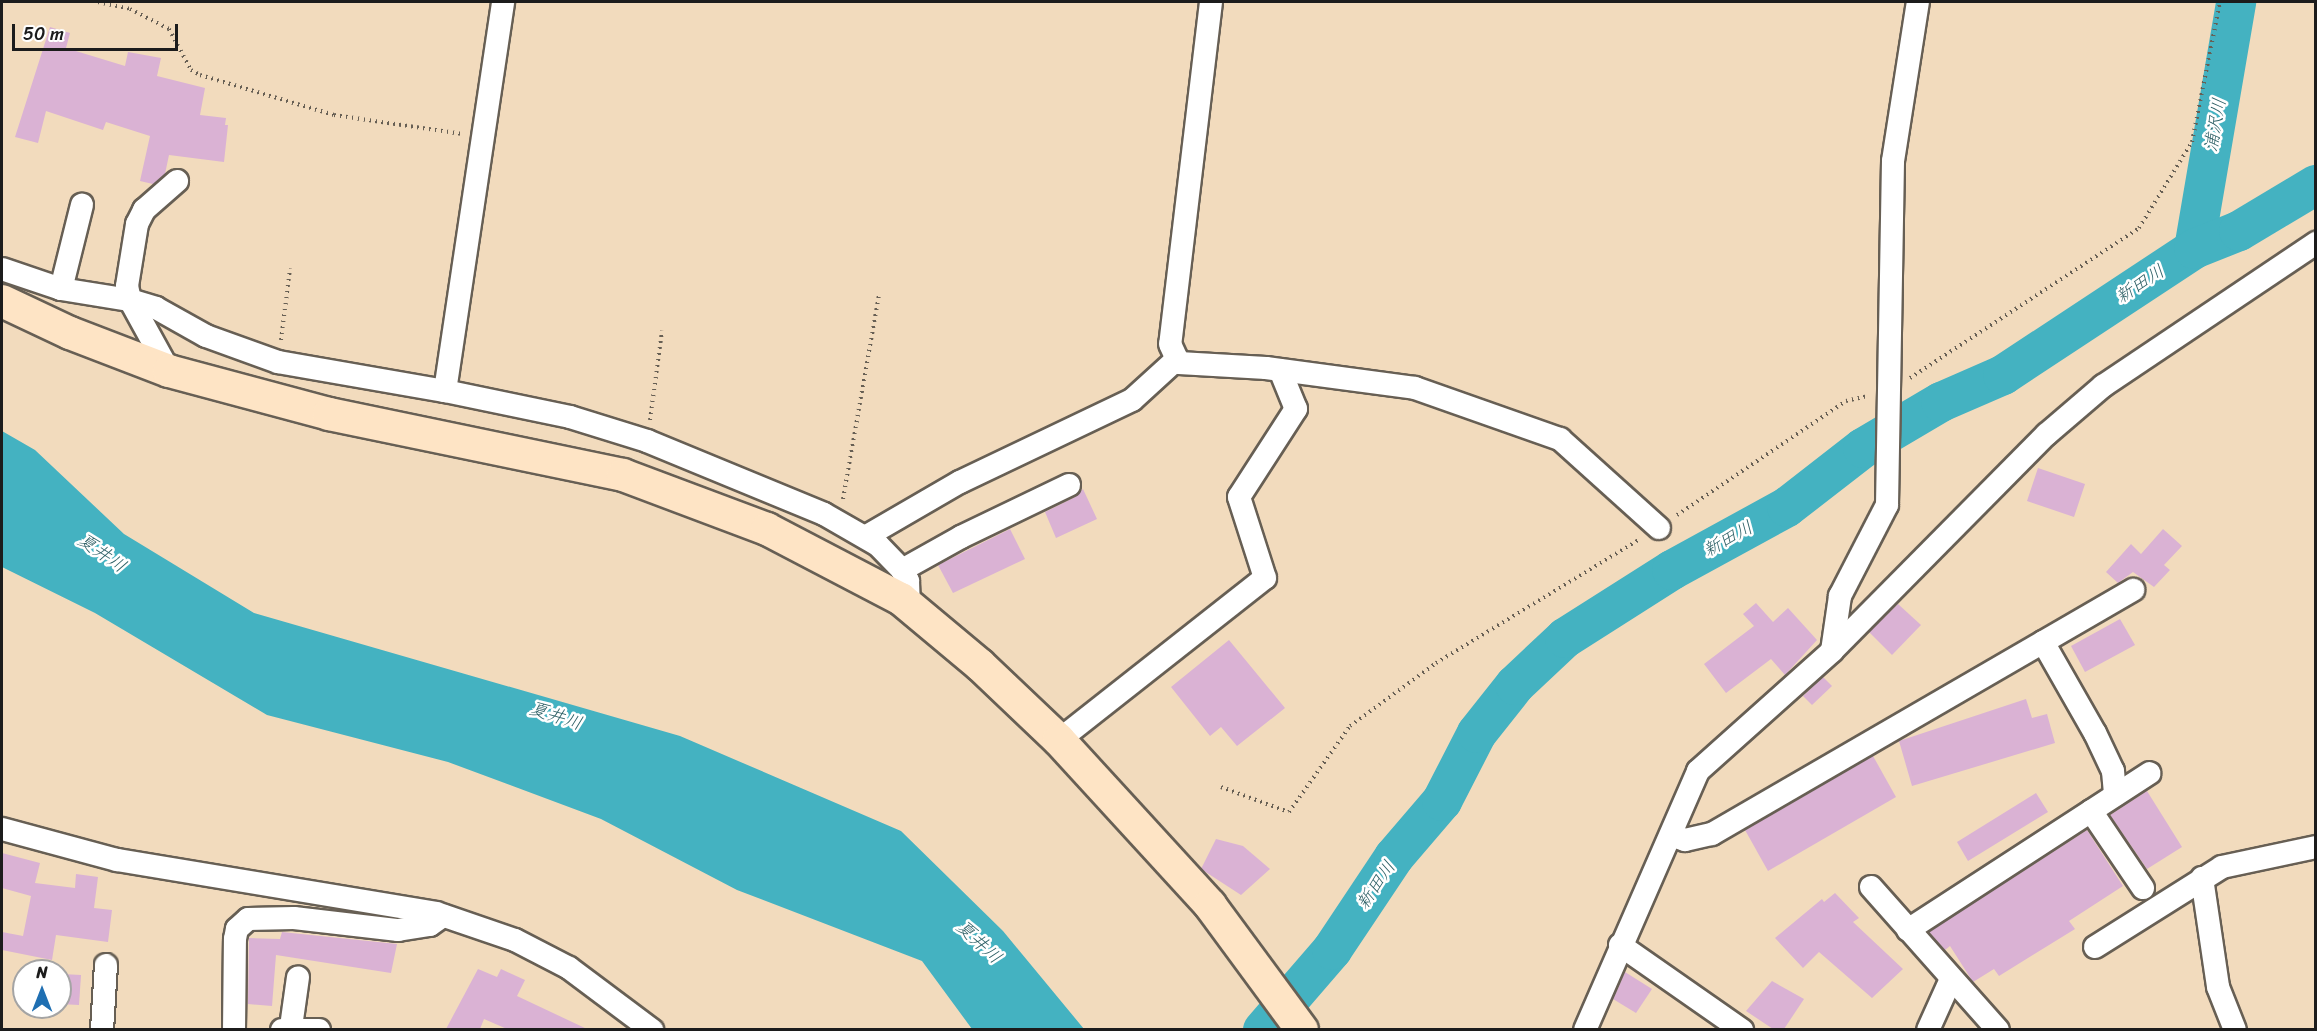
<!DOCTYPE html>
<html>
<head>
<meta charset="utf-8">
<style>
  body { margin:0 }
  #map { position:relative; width:2317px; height:1031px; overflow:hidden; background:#f2dbbd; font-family:Sriracha,"Klee One",sans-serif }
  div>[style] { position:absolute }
  .water>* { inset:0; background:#44b2c1 }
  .river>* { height:40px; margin:-20px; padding:0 20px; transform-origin:20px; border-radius:20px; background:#44b2c1 }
  .building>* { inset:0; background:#dab2d4 }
  .path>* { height:4px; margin-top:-2px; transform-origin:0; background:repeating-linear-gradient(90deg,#675f54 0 1.5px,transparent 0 6px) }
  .roads { filter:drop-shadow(2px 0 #675f54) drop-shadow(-2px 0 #675f54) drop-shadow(0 2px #675f54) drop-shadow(0 -2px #675f54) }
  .street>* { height:22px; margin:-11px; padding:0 11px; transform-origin:11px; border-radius:11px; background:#fff }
  .secondary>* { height:32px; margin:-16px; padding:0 16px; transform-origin:16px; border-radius:16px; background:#fee4c5 }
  span { translate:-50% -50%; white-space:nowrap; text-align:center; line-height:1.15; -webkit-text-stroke:5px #fff; paint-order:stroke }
  .water-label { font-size:18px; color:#2e6066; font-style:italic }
  .frame { position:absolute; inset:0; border:3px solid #1c1c1c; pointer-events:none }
  .north { position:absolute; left:12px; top:959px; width:60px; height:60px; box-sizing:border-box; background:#fff; border:2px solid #a4a4a4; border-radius:50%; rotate:0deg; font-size:16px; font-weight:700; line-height:24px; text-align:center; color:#1c1c1c }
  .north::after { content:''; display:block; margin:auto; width:21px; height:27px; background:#1f6fb2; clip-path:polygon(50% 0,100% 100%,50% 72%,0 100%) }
  .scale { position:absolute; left:12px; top:24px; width:166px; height:27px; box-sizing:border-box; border:3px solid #1c1c1c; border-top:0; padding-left:8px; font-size:18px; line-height:21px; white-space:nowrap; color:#1c1c1c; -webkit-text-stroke:4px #fff; paint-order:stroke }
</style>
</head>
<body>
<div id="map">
  <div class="water">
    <div style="clip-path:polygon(2px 431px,35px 450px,124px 534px,254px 613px,680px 736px,901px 831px,1003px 931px,1084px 1029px,972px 1029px,922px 961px,737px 890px,601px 819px,448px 762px,267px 715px,95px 613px,2px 567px)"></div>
  </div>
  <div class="river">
    <div style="left:2194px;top:249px;width:251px;rotate:-80.3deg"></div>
    <div style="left:1263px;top:1030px;width:106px;rotate:-49.2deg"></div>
    <div style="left:1332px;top:950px;width:112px;rotate:-56.3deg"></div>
    <div style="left:1394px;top:857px;width:74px;rotate:-49.4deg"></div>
    <div style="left:1442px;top:801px;width:76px;rotate:-62.8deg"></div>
    <div style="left:1477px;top:733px;width:61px;rotate:-51.6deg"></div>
    <div style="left:1515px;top:685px;width:69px;rotate:-43.2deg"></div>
    <div style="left:1565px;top:638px;width:127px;rotate:-32.4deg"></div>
    <div style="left:1672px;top:570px;width:131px;rotate:-28.7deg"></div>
    <div style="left:1787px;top:507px;width:96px;rotate:-37.8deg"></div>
    <div style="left:1863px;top:448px;width:91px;rotate:-30.5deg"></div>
    <div style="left:1941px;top:402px;width:68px;rotate:-23.5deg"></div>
    <div style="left:2003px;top:375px;width:229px;rotate:-33.4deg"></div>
    <div style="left:2194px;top:249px;width:48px;rotate:-21.8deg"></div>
    <div style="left:2239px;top:231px;width:90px;rotate:-30.9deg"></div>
  </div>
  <div class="building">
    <div style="clip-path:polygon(50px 27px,70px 33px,66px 48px,125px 66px,128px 52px,161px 58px,157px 76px,205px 88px,200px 115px,226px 118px,225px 125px,228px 125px,224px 162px,169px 155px,165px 174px,153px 184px,140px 181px,150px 136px,106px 122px,103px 130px,46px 111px,38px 143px,15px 137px)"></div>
    <div style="clip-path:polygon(2038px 468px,2085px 484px,2074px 517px,2027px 501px)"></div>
    <div style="clip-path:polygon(1083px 489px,1097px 519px,1056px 538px,1045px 512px,1075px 497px)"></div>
    <div style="clip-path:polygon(1010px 529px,1025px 559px,953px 593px,938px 565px)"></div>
    <div style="clip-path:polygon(2163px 529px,2182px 546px,2164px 565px,2170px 570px,2154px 587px,2133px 572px,2118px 583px,2106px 572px,2131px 544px,2141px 554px)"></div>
    <div style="clip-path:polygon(1756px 603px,1773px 622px,1788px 608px,1817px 640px,1785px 675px,1771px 659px,1726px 693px,1704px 664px,1754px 626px,1743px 614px)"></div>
    <div style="clip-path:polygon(1898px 604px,1921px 625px,1892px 655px,1869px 632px)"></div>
    <div style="clip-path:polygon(2120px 619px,2135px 645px,2085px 672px,2071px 646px)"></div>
    <div style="clip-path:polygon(1229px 640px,1285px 708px,1237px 746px,1221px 727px,1210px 736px,1171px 687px)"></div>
    <div style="clip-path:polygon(1823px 677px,1832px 686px,1812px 705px,1803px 696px)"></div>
    <div style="clip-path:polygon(2026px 699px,2032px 718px,2047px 714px,2055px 743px,1912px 786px,1899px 741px)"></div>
    <div style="clip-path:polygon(1873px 756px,1896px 797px,1768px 871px,1745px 830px)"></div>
    <div style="clip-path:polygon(2147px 791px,2182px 847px,2147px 869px,2110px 815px)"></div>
    <div style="clip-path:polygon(2036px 793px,2048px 812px,1968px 861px,1957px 842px)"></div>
    <div style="clip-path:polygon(2087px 830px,2123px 886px,2069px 921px,2075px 929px,1999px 976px,1994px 969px,1973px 982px,1950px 946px,1945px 950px,1929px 932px)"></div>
    <div style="clip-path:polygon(1216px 839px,1243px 846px,1270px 869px,1241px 895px,1201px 869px)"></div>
    <div style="clip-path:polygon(2px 853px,40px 863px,35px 883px,75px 888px,76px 874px,98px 877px,94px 908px,112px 910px,108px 942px,56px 935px,52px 960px,2px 950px,2px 932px,23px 936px,31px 896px,2px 888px)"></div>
    <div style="clip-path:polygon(1835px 893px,1859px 918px,1853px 922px,1903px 969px,1872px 998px,1819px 952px,1803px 968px,1775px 938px,1822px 899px,1824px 902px)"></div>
    <div style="clip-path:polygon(282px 932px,397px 944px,391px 973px,276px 955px,272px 1006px,248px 1004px,249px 938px,280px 939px)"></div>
    <div style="clip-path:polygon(478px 969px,497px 977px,501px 969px,525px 980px,517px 996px,587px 1029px,507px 1029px,484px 1019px,480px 1029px,446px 1029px)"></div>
    <div style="clip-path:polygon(1625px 972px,1652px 989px,1636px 1013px,1613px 999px)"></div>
    <div style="clip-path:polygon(62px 974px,81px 975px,79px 1005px,60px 1004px)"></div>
    <div style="clip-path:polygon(1772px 981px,1804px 999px,1784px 1029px,1773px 1029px,1746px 1011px)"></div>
  </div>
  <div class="path">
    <div style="left:98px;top:2px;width:33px;rotate:12deg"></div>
    <div style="left:130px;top:9px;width:44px;rotate:27.1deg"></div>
    <div style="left:169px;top:29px;width:47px;rotate:61.8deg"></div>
    <div style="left:191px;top:70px;width:10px;rotate:29deg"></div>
    <div style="left:200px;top:75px;width:140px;rotate:16.6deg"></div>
    <div style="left:334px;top:115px;width:130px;rotate:8.4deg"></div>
    <div style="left:281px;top:340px;width:72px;rotate:-82.8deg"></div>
    <div style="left:1910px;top:378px;width:274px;rotate:-33.2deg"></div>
    <div style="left:2139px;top:228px;width:101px;rotate:-58.4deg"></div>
    <div style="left:2192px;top:142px;width:143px;rotate:-78.7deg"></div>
    <div style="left:650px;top:420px;width:90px;rotate:-82.3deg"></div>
    <div style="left:843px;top:499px;width:207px;rotate:-80deg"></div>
    <div style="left:1677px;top:515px;width:204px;rotate:-34deg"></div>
    <div style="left:1846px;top:401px;width:23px;rotate:-13deg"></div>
    <div style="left:1221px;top:787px;width:72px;rotate:20.2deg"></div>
    <div style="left:1289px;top:812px;width:105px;rotate:-54.7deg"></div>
    <div style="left:1350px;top:726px;width:107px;rotate:-36.2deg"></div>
    <div style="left:1436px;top:663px;width:239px;rotate:-31.3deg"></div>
  </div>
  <div class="roads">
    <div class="street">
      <div style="left:1211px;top:2px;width:344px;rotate:96.8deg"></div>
      <div style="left:1170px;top:344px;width:21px;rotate:65deg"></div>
      <div style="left:1179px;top:363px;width:87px;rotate:3.3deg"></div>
      <div style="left:1266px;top:368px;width:150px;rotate:7.6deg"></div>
      <div style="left:1415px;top:388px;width:154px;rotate:19.4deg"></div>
      <div style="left:1560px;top:439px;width:133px;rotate:42deg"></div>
      <div style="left:2px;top:269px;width:62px;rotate:18.7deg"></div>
      <div style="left:61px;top:289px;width:70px;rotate:9.1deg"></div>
      <div style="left:130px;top:300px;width:27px;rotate:17deg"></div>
      <div style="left:156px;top:308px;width:57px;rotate:29.2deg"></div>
      <div style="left:206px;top:336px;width:77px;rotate:19.9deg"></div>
      <div style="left:278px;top:362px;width:169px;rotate:9.9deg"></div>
      <div style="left:445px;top:391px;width:393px;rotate:-81.5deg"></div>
      <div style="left:61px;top:289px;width:87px;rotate:-76deg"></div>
      <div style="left:169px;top:371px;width:81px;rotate:-118.8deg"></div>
      <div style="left:130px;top:300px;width:14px;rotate:-102deg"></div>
      <div style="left:127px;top:286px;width:63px;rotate:-80.8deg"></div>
      <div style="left:137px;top:224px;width:16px;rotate:-63deg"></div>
      <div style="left:144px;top:210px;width:44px;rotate:-41.3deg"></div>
      <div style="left:445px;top:391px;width:128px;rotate:11.7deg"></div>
      <div style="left:570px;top:417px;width:81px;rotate:17.3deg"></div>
      <div style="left:647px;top:441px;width:191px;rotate:22.4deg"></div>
      <div style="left:824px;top:514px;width:62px;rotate:29.9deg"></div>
      <div style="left:878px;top:545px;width:35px;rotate:46deg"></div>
      <div style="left:902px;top:570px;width:13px;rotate:61deg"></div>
      <div style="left:908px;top:581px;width:25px;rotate:88deg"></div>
      <div style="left:865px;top:537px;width:110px;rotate:-30.1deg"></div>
      <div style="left:960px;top:482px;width:191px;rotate:-25.5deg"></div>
      <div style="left:1132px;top:400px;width:61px;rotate:-42.3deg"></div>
      <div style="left:902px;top:570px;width:68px;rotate:-29.2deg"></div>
      <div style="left:961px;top:537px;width:120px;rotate:-25.7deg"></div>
      <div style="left:2043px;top:642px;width:105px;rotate:60.3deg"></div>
      <div style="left:2095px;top:733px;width:42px;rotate:64.7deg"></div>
      <div style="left:2113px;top:771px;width:24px;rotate:85deg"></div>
      <div style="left:1832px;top:651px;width:305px;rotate:-45.3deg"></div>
      <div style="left:2047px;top:434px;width:74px;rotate:-40.6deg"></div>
      <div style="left:2103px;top:386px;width:257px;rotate:-33.9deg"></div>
      <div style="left:1059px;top:740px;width:262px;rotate:-38.2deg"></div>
      <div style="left:1265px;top:578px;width:85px;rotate:-107.8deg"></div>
      <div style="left:1239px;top:497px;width:105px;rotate:-57.1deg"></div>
      <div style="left:1296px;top:409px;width:42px;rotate:-112.3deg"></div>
      <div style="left:2091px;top:811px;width:93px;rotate:56deg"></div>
      <div style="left:2px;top:829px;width:119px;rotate:15.1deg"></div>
      <div style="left:117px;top:860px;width:323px;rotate:9.4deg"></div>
      <div style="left:436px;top:913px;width:83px;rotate:18.9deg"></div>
      <div style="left:515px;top:940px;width:61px;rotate:27.4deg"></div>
      <div style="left:569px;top:968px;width:104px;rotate:36.8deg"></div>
      <div style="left:1671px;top:835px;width:15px;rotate:20deg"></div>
      <div style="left:1685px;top:840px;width:28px;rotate:-13deg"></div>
      <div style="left:1712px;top:834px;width:487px;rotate:-30.1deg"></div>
      <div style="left:2202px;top:878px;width:110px;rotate:81.6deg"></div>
      <div style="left:2218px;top:987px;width:46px;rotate:68.4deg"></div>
      <div style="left:1871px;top:887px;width:191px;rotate:48.4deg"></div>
      <div style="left:1908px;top:930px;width:288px;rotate:-33deg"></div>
      <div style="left:1620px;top:945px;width:149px;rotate:34.9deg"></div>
      <div style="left:2095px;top:947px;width:150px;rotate:-32.2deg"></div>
      <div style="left:2222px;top:867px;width:96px;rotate:-12deg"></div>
      <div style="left:291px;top:1027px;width:50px;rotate:-82deg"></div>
      <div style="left:102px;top:1030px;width:65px;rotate:-86.5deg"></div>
      <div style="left:234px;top:1030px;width:91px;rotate:-89.4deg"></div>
      <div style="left:235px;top:939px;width:10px;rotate:-79deg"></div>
      <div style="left:237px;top:929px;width:15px;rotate:-42deg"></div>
      <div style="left:248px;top:919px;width:46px;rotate:-1.2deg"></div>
      <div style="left:294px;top:918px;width:105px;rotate:6.6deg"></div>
      <div style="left:398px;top:930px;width:32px;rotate:-9deg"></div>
      <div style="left:430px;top:925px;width:16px;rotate:-35deg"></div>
      <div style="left:282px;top:1030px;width:37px"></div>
      <div style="left:1585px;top:1030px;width:283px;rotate:-66.4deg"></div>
      <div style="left:1698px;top:771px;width:180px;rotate:-41.8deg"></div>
      <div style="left:1832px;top:651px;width:56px;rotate:-81.7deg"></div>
      <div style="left:1840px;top:596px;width:102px;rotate:-62.7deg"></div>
      <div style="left:1887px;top:505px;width:344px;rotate:-89deg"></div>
      <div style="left:1893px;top:161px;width:161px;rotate:-81.1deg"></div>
      <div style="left:1928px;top:1030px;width:56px;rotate:-65.7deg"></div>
    </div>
    <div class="secondary">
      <div style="left:2px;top:301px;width:75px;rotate:25.2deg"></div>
      <div style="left:70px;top:333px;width:106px;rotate:21deg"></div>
      <div style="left:169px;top:371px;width:166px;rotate:15deg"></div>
      <div style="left:329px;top:414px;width:300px;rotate:11.7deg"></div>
      <div style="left:623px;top:475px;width:154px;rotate:20.6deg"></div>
      <div style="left:767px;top:529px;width:151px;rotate:27.6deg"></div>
      <div style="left:901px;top:599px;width:103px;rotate:39.9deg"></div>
      <div style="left:980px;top:665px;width:109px;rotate:43.5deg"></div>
      <div style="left:1059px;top:740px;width:224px;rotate:47.5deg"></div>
      <div style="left:1210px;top:905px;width:155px;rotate:53.6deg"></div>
    </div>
  </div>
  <div class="water-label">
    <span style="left:2215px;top:125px;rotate:-80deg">浦沢川</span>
    <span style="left:2140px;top:284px;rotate:-33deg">新田川</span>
    <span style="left:1728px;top:539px;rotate:-29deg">新田川</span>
    <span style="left:102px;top:553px;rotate:35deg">夏井川</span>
    <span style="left:556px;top:716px;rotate:18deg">夏井川</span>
    <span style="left:1376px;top:885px;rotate:-56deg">新田川</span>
    <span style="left:979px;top:942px;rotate:43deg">夏井川</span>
  </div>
  <div class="frame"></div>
  <div class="north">N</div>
  <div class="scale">50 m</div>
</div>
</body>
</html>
